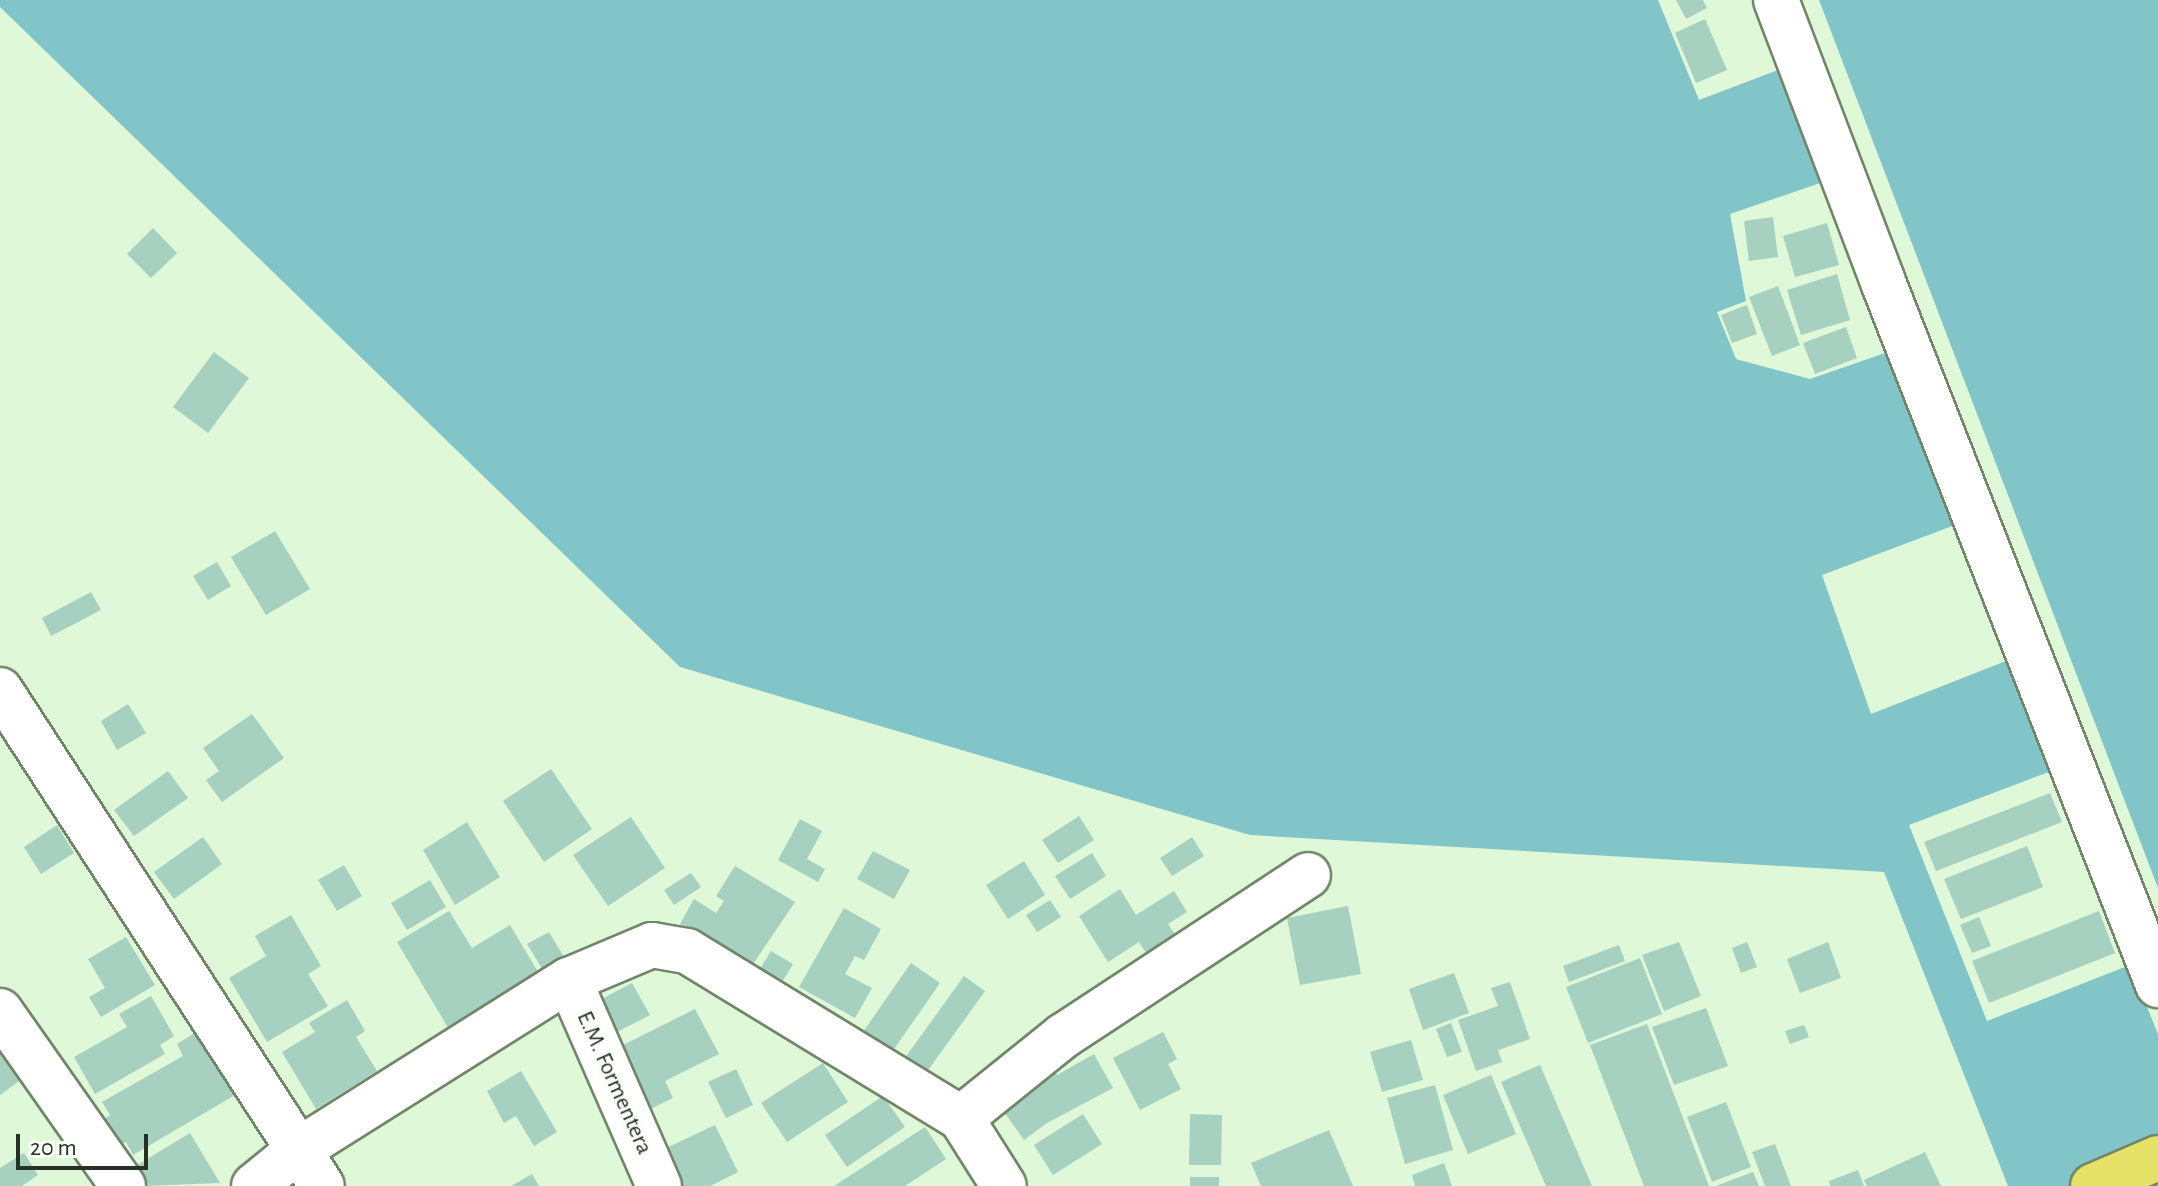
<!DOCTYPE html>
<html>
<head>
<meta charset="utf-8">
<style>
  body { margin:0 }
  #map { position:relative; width:2158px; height:1186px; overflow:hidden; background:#dff8d7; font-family:"Alegreya Sans",sans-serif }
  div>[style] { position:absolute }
  .water>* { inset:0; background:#81c5c9 }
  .pier>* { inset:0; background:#dff8d7 }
  .building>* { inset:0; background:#a6d0bf }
  .roads { filter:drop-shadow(2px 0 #718669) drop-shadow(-2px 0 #718669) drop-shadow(0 2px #718669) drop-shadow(0 -2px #718669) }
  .minor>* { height:44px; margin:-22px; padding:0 22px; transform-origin:22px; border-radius:22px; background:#fff }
  .secondary>* { height:44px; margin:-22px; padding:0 22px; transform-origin:22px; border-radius:22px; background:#fff }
  .primary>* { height:44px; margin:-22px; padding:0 22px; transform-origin:22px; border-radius:22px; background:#e6e167 }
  span { translate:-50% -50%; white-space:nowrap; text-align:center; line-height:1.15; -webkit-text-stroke:8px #f9fef8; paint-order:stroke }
  .street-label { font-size:24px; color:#273024 }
  .scale { position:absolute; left:16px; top:1134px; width:132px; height:36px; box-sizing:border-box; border:4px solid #273024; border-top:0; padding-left:10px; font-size:24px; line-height:28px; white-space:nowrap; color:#273024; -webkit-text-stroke:6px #f9fef8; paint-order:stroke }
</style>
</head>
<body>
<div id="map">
  <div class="water">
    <div style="clip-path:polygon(0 0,2158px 0,2158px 1186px,2008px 1186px,1884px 872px,1250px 835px,680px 667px,0 7px)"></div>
  </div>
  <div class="pier">
    <div style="clip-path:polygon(1658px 0,1819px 0,2158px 888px,2158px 1034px,2130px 965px,1987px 1021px,1909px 825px,2054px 770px,2011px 659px,1871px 714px,1822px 575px,1955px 525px,1888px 352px,1810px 379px,1736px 359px,1717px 312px,1746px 301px,1730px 214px,1829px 180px,1778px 70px,1699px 100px)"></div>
  </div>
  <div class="building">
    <div style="clip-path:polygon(1676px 0,1703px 0,1707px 8px,1686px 19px)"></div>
    <div style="clip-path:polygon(1705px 19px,1727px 70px,1696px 83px,1675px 33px)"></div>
    <div style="clip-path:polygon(1773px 217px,1778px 257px,1749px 261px,1744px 221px)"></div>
    <div style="clip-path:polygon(1827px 223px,1839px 265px,1795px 277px,1783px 236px)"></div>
    <div style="clip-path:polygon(153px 228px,177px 253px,151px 278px,127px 254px)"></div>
    <div style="clip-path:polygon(1837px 274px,1850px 320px,1801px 335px,1787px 290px)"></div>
    <div style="clip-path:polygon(1778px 286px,1800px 345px,1772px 356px,1749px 297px)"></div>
    <div style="clip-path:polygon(1747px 305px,1757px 334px,1732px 343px,1721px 315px)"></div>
    <div style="clip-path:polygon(1846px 327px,1857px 358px,1815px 374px,1803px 343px)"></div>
    <div style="clip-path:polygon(214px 352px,249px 378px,208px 433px,173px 407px)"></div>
    <div style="clip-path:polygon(275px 531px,310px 589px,266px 615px,231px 557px)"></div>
    <div style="clip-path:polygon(217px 562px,231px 586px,208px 600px,193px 576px)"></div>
    <div style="clip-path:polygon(91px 592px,101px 610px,51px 636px,42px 618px)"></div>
    <div style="clip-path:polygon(128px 704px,146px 733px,117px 750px,101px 721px)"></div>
    <div style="clip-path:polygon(252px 714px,284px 758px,222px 802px,206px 780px,219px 771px,203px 748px)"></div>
    <div style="clip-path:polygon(551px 769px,592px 829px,544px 862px,503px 801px)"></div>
    <div style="clip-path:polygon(168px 771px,188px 798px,134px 836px,114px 810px)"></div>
    <div style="clip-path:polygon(2050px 793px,2062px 822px,1936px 871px,1924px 842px)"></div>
    <div style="clip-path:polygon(1079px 816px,1094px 840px,1058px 863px,1042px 840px)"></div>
    <div style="clip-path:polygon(631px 817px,665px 868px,608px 906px,573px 855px)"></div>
    <div style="clip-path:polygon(800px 819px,822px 831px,807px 859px,825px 869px,818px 882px,778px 860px)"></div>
    <div style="clip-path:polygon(467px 822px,500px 877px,455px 905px,423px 850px)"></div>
    <div style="clip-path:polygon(57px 825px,74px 853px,41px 874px,24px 847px)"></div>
    <div style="clip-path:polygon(203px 837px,222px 864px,174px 899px,154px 872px)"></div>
    <div style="clip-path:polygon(1192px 837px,1204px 856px,1172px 876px,1160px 858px)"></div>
    <div style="clip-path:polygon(2027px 846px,2043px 887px,1961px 919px,1944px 879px)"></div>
    <div style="clip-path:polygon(873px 851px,910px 870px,894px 899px,857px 879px)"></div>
    <div style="clip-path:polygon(1092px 853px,1106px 876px,1070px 899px,1055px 876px)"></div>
    <div style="clip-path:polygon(1024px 861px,1045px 895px,1008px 919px,986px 885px)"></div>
    <div style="clip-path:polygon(344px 865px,362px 896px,337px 911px,318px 880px)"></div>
    <div style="clip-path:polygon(735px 866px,795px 902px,751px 967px,680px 924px,694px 899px,716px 913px,724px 901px,716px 896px)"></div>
    <div style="clip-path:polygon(691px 873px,701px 887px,674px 905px,664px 890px)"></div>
    <div style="clip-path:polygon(430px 880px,446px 907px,407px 930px,391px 903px)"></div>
    <div style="clip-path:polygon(1120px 889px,1136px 915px,1174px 891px,1187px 912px,1168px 924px,1177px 937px,1148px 956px,1139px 942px,1108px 962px,1079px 916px)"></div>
    <div style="clip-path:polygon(1050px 900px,1061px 917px,1037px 932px,1026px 915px)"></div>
    <div style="clip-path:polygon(1348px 906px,1361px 974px,1300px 985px,1287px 918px)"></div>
    <div style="clip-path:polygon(844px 908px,881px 929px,864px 960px,855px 956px,845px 974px,872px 988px,855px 1018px,799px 987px)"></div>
    <div style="clip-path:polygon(449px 911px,472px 948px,510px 925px,544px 982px,453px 1036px,397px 942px)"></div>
    <div style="clip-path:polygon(2099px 911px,2115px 953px,1989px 1003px,1972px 961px)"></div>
    <div style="clip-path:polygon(291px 915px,321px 966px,308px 974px,328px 1006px,267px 1042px,229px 978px,266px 956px,255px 936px)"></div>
    <div style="clip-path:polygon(1979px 917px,1991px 946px,1972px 953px,1960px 925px)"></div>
    <div style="clip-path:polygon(549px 932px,567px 962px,546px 975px,527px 944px)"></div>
    <div style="clip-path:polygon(126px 937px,155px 985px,101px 1017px,89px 997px,105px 988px,88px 959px)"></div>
    <div style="clip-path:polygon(1679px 942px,1701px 996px,1664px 1011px,1642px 955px)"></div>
    <div style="clip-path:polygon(1747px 942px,1757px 967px,1741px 973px,1732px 948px)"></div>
    <div style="clip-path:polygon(1828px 942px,1841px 978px,1800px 993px,1787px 959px)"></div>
    <div style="clip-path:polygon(1619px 945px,1625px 961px,1569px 982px,1563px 966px)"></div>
    <div style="clip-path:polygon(771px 951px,793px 964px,779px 987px,757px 974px)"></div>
    <div style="clip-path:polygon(1640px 958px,1662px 1014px,1588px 1043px,1566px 987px)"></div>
    <div style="clip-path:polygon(911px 963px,940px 983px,892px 1052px,863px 1032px)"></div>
    <div style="clip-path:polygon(1454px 973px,1469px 1013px,1423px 1030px,1409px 989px)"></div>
    <div style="clip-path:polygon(964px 976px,985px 991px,926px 1073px,905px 1058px)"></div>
    <div style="clip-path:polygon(1510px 982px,1530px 1039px,1498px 1050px,1502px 1062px,1476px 1071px,1458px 1020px,1498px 1006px,1491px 988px)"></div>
    <div style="clip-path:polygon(632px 983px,650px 1015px,609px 1036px,592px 1004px)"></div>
    <div style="clip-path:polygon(151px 996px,174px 1036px,160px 1045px,165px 1054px,95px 1094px,74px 1057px,127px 1027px,119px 1014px)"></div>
    <div style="clip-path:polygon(347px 1000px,365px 1031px,356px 1037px,377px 1071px,316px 1109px,282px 1052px,315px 1032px,309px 1023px)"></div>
    <div style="clip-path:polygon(1706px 1008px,1728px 1066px,1674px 1085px,1652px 1027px)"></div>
    <div style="clip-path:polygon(695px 1009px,719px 1054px,665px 1081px,673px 1098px,644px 1112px,613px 1050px)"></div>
    <div style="clip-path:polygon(1451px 1023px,1462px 1052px,1447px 1057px,1436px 1029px)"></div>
    <div style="clip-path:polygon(1647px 1024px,1709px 1186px,1644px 1186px,1590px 1045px)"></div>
    <div style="clip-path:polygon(1804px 1025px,1809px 1037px,1790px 1044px,1785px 1031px)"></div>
    <div style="clip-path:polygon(198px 1031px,235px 1095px,133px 1155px,126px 1142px,119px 1147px,102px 1120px,110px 1115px,102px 1102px,183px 1056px,177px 1044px)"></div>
    <div style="clip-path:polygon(1163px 1032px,1177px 1059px,1168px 1064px,1181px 1089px,1140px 1110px,1113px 1058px)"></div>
    <div style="clip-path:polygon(1411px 1040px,1423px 1080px,1382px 1092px,1370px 1052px)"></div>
    <div style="clip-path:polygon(0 1041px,29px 1074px,0 1095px)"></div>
    <div style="clip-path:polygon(1094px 1054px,1113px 1088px,1047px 1123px,1024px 1140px,1004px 1112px,989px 1123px,1052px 1065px,1057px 1075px)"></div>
    <div style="clip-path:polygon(823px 1063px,848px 1102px,787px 1142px,761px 1103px)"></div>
    <div style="clip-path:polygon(1540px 1065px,1592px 1186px,1546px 1186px,1501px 1082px)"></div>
    <div style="clip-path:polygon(736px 1069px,753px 1105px,726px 1118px,708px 1082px)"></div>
    <div style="clip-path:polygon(521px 1071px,557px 1132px,534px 1146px,516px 1116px,504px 1123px,487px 1091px)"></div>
    <div style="clip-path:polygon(1491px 1075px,1516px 1134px,1468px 1154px,1443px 1095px)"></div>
    <div style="clip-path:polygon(1435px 1085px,1453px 1150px,1405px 1164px,1387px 1098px)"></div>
    <div style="clip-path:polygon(883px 1096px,905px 1127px,847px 1167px,825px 1135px)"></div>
    <div style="clip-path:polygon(1726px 1102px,1751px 1167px,1712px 1182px,1687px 1117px)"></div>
    <div style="clip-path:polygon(1083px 1114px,1102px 1144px,1053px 1175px,1034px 1145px)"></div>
    <div style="clip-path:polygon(1190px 1114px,1222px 1115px,1221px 1165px,1189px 1165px)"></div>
    <div style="clip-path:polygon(715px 1125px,738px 1172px,710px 1186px,678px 1186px,660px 1151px)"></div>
    <div style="clip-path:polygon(925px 1127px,946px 1159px,905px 1186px,834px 1186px)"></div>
    <div style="clip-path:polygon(1329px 1130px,1353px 1186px,1261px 1186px,1251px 1163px)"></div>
    <div style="clip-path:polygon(190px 1133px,220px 1183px,142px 1186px,132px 1168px)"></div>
    <div style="clip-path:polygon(1775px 1144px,1791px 1186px,1765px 1186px,1752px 1152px)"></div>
    <div style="clip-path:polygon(1925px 1152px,1941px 1186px,1867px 1186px,1864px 1180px)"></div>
    <div style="clip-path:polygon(24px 1153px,38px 1175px,22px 1186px,0 1186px,0 1168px)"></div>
    <div style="clip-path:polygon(1444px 1163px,1452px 1186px,1415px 1186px,1412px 1175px)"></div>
    <div style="clip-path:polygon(1858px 1170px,1864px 1186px,1830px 1186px,1829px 1181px)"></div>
    <div style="clip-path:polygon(1753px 1172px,1759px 1186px,1716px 1186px)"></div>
    <div style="clip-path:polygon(532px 1174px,539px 1186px,511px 1186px)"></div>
    <div style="clip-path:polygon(1190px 1177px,1219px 1177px,1219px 1186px,1190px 1186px)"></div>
  </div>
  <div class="roads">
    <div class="minor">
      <div style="left:1776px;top:0;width:302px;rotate:69.2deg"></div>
      <div style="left:1883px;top:282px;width:755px;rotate:68.64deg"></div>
      <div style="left:569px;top:980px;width:225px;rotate:66.4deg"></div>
      <div style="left:0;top:1011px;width:214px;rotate:54.9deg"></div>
      <div style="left:961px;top:1118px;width:131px;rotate:-38.8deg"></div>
      <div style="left:1063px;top:1036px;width:293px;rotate:-33.3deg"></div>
      <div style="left:254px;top:1186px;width:55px;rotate:-39.1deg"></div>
      <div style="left:297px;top:1151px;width:321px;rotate:-32.2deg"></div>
      <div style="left:569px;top:980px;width:90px;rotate:-22.9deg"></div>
      <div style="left:652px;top:945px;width:36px;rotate:10deg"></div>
      <div style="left:687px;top:951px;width:321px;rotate:31.4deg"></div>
      <div style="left:961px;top:1118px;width:80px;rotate:57.7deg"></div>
    </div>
    <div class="secondary">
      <div style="left:0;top:690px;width:591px;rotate:57.01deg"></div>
    </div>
    <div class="primary">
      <div style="left:2093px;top:1186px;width:71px;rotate:-23.3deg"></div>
    </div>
  </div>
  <div class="street-label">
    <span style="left:614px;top:1083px;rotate:66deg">E.M. Formentera</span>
  </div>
  <div class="scale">20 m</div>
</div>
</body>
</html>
